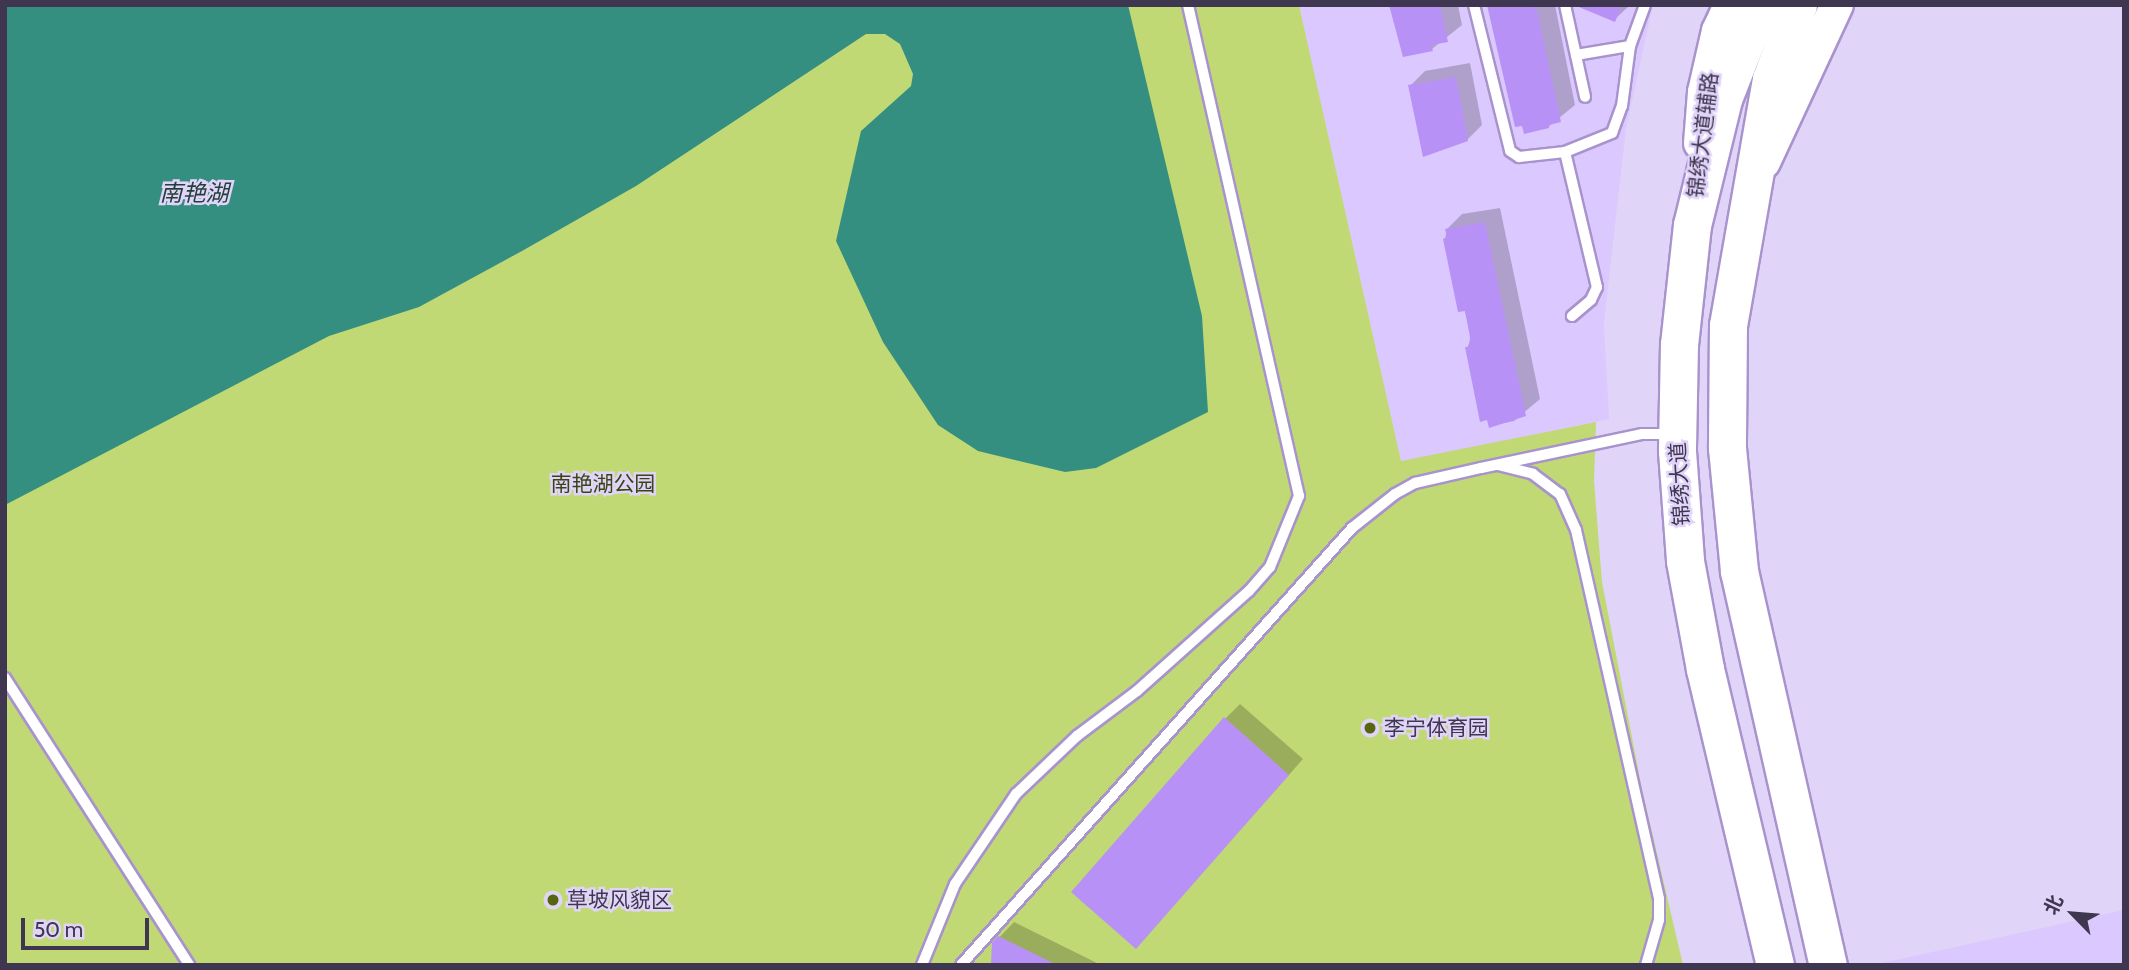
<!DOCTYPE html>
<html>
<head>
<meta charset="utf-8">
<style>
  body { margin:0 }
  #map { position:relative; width:2129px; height:970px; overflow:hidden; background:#e0d4f9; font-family:Cabin,"Noto Sans SC",sans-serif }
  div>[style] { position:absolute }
  .built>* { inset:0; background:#dbc8fe }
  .green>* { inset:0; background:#c0d974 }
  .water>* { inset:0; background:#358f81 }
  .shadow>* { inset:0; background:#0003 }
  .building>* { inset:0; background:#b891f6 }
  .roads { filter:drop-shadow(2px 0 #a893cd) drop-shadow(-2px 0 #a893cd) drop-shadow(0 2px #a893cd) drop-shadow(0 -2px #a893cd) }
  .lane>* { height:10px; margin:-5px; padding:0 5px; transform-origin:5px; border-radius:5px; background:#fff }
  .primary>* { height:32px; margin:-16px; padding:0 16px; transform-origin:16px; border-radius:16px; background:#fff }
  .highway>* { height:37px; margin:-18.5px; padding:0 18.5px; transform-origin:18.5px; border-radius:18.5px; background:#fff }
  .dots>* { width:19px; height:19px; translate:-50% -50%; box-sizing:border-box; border:4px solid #e0d4f9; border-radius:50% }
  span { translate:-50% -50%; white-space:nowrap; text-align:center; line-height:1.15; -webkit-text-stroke:5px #e0d4f9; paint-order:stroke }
  .street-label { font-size:21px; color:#3f364f }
  .park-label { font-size:21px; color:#3a4515 }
  .poi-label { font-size:21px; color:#3f364f }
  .left { translate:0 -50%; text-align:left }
  .water-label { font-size:23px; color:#233f3a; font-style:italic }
  .frame { position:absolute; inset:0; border:7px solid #3f364f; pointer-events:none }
  .north { position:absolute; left:2038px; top:879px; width:70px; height:70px; -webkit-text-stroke:5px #e0d4f9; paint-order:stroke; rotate:295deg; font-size:19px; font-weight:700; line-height:28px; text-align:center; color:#3f364f }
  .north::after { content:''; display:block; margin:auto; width:24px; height:32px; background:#3f364f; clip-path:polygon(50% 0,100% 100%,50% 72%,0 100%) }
  .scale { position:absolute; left:21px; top:918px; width:128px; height:32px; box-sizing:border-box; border:4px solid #3f364f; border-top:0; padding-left:9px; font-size:21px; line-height:24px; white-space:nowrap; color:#3f364f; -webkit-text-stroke:5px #e0d4f9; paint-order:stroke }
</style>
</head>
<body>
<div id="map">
  <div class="built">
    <div style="clip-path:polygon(1299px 5px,1653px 5px,1626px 128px,1604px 323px,1609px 419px,1401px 462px)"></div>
    <div style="clip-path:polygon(2124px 910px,2124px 965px,1873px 965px)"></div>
  </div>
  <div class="green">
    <div style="clip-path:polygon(5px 5px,1299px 5px,1401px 461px,1596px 422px,1594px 481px,1602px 582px,1642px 789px,1683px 965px,5px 965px)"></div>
  </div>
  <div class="water">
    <div style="clip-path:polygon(5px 5px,1128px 5px,1202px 316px,1208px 412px,1096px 468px,1065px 472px,978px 451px,938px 425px,883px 342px,836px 241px,861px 131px,911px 86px,913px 74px,900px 44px,885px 34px,866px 34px,636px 186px,522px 251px,419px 307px,329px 336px,5px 505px)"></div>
  </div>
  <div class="shadow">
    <div style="clip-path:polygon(1393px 5px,1458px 5px,1462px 25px,1432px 49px)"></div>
    <div style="clip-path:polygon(1491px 5px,1555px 5px,1575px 105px,1548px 127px)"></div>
    <div style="clip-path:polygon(1578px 5px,1629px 6px,1614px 20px)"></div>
    <div style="clip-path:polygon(1470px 63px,1482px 125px,1467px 140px,1410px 86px,1425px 71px)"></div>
    <div style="clip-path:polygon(1500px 208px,1540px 399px,1514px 421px,1490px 426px,1467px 348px,1472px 337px,1445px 239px,1447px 229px,1462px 214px)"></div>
    <div style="clip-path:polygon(1240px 704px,1303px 759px,1136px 947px,1225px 719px)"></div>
    <div style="clip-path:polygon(1014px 922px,1101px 965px,993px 965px,994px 943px)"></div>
  </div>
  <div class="building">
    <div style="clip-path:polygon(1389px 5px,1440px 5px,1448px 42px,1431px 45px,1433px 51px,1403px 57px)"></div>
    <div style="clip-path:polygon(1487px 5px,1533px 5px,1537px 10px,1561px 122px,1549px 125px,1549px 128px,1524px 134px,1522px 126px,1515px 127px)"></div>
    <div style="clip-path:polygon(1574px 5px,1622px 5px,1615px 22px)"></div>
    <div style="clip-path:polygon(1456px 77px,1468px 141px,1423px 157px,1408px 85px)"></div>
    <div style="clip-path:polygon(1485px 222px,1526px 416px,1489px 428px,1487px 420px,1480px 422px,1465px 347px,1469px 347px,1470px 337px,1465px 311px,1458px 312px,1443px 239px,1447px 237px,1445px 229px)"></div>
    <div style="clip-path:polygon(1224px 717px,1289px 775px,1136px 949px,1071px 892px)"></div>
    <div style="clip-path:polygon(998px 936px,1057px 965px,991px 965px,992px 942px)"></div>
  </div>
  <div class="roads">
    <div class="lane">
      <div style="left:1474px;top:5px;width:150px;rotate:76.1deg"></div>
      <div style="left:1510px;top:151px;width:11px;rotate:34deg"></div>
      <div style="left:1519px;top:157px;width:46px;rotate:-6.2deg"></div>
      <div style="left:1565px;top:152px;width:139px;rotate:76.7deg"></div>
      <div style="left:1597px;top:287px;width:14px;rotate:115deg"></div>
      <div style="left:1591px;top:300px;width:25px;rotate:140deg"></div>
      <div style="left:1565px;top:5px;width:94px;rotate:77.7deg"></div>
      <div style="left:1576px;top:55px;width:55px;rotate:-9.5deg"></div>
      <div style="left:1565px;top:152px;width:51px;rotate:-22deg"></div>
      <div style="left:1612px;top:133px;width:29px;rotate:-70deg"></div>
      <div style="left:1622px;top:106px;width:61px;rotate:-82.4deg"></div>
      <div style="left:1630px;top:46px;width:44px;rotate:-69.9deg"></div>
      <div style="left:1498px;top:465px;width:36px;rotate:14deg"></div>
      <div style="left:1533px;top:474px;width:34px;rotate:37deg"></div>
      <div style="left:1560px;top:494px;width:39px;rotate:66deg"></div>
      <div style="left:1576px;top:530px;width:378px;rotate:77.3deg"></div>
      <div style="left:1659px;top:899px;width:21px;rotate:90deg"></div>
      <div style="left:1659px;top:920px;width:47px;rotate:106.1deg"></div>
      <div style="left:5px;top:678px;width:341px;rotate:57.3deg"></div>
      <div style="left:922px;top:965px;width:87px;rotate:-67.8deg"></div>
      <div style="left:955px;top:884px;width:109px;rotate:-55.9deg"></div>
      <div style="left:1016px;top:794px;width:84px;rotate:-43.6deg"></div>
      <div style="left:1077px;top:736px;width:75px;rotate:-36.9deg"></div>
      <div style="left:1137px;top:691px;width:150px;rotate:-41.8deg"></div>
      <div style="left:1249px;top:591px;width:32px;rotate:-49deg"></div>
      <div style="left:1270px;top:567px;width:77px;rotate:-67.8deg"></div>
      <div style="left:1299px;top:496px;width:503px;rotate:-102.74deg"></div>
      <div style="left:961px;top:965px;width:586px;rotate:-48.18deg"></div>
      <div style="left:1352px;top:528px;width:55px;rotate:-38.3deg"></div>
      <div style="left:1395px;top:494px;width:23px;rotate:-29deg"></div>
      <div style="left:1415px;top:483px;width:68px;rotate:-12.8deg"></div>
      <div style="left:1481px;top:468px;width:165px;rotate:-11.9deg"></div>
      <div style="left:1642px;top:434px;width:29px"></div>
    </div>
    <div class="primary">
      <div style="left:1700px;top:143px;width:51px;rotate:-85.5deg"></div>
      <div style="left:1704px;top:92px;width:63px;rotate:-77.1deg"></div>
      <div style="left:1718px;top:31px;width:29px;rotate:-65deg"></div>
      <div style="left:1764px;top:162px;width:173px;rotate:-65.1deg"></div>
    </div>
    <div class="highway">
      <div style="left:1760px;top:5px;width:101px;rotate:111.5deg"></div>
      <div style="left:1723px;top:99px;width:130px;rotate:103.8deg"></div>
      <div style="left:1692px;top:225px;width:120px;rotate:96.2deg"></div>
      <div style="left:1679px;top:344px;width:107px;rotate:91.1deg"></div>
      <div style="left:1677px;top:451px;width:110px;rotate:85.8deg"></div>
      <div style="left:1685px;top:561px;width:110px;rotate:79.5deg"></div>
      <div style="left:1705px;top:669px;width:304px;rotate:76.7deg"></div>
      <div style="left:1798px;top:5px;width:79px;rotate:110deg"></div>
      <div style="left:1771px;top:79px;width:250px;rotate:99.9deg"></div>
      <div style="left:1728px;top:325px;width:123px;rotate:90.5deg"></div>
      <div style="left:1727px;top:448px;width:124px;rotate:84.4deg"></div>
      <div style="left:1739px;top:571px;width:404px;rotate:77.3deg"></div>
    </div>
  </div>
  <div class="dots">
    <div style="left:1370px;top:728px;background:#55660f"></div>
    <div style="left:553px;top:900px;background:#55660f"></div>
  </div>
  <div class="street-label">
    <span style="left:1703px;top:135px;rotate:-83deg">锦绣大道辅路</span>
    <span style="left:1680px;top:484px;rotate:-93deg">锦绣大道</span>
  </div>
  <div class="park-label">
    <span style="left:603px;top:484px">南艳湖公园</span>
  </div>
  <div class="poi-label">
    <span class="left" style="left:1384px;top:728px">李宁体育园</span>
    <span class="left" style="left:567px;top:900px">草坡风貌区</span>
  </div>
  <div class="water-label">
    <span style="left:194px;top:193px">南艳湖</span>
  </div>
  <div class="frame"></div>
  <div class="north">北</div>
  <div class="scale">50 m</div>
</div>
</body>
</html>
